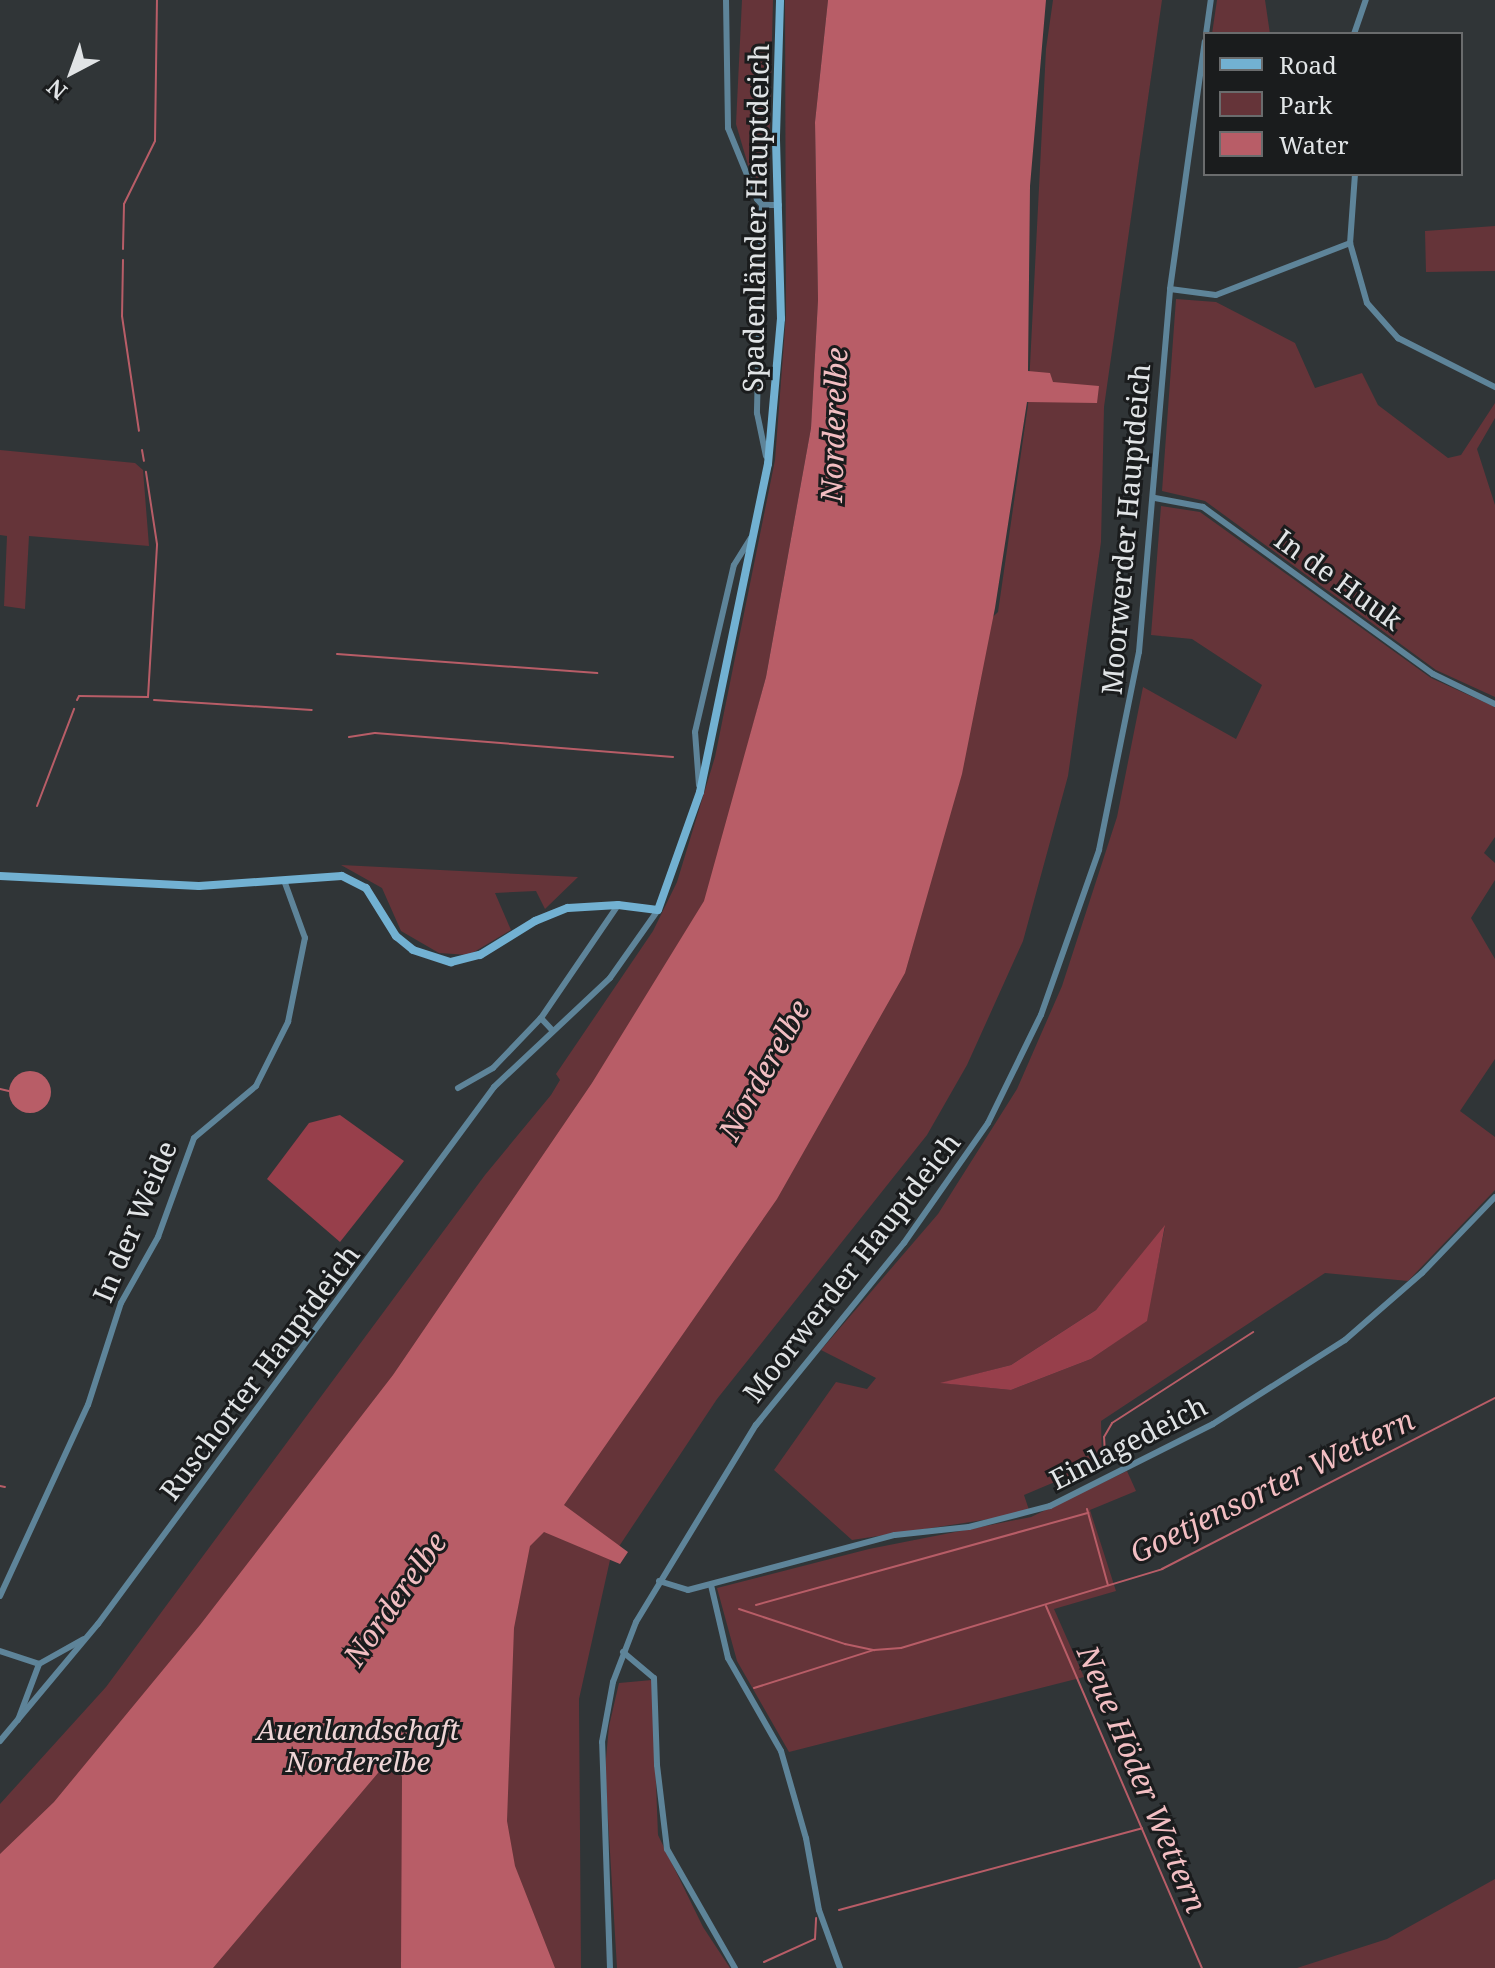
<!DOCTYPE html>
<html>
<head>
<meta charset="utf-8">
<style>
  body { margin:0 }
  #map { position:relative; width:1495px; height:1968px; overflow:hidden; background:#303537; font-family:"Noto Serif",serif }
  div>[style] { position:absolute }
  .green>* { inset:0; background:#653439 }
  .forest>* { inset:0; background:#973f4b }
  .water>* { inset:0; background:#b85d67 }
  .round { border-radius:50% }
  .stream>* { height:2px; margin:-1px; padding:0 1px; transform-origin:1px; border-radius:1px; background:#b85d67 }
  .street>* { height:6px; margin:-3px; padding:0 3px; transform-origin:3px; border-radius:3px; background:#5e8499 }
  .secondary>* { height:8px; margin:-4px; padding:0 4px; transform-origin:4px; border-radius:4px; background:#72b1d2 }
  span { translate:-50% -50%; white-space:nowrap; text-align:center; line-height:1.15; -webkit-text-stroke:6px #1a1c1d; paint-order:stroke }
  .street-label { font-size:28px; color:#e1e4e6 }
  .park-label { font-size:28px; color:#efd5d6; font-style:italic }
  .water-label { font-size:30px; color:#f2bec2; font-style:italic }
  .legend { position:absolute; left:1203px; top:32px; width:260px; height:144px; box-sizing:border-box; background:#1a1c1d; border:2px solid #6a6c6d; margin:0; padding:10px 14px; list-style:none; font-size:24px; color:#e1e4e6 }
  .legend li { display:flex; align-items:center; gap:16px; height:40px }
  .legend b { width:40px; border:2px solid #6a6c6d }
  .north { position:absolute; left:32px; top:32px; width:80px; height:80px; -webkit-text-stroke:6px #1a1c1d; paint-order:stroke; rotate:221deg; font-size:22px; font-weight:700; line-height:32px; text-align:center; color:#e1e4e6 }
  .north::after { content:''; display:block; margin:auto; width:28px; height:36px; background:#e1e4e6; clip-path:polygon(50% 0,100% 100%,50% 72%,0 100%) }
</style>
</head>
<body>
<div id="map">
  <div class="green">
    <div style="clip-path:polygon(742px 0,773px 0,768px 196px,748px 165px,736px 124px)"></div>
    <div style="clip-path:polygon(785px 0,828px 0,815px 122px,818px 300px,811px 428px,766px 677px,710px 885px,998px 612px,1028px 405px,1046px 49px,1053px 0,1162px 0,1104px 407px,1101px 542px,1068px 776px,1023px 941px,967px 1065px,927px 1135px,717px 1399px,610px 1560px,579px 1699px,581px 1968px,0 1968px,0 1804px,106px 1687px,485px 1175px,551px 1095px,560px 1080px,556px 1074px,653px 931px,677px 882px,715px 757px,775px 460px,786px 315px)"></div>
    <div style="clip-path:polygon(1217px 0,1265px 0,1270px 34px,1212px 34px)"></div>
    <div style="clip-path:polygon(1495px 226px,1495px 271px,1426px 272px,1425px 231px)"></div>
    <div style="clip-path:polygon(1176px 299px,1216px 302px,1295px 343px,1315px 388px,1362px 373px,1378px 405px,1448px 458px,1461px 455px,1495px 403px,1495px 418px,1477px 449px,1495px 505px,1495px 697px,1436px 670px,1205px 501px,1162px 491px)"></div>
    <div style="clip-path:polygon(0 450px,135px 463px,143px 470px,149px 546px,29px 536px,25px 609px,4px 606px,7px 536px,0 535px)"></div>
    <div style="clip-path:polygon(evenodd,1161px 506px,1200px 512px,1431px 678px,1495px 707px,1495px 837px,1484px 853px,1495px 863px,1495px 880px,1471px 918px,1495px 959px,1495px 1059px,1460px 1111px,1495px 1137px,1495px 1190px,1408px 1281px,1325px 1273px,1101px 1421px,1102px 1462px,1024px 1495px,1030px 1513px,852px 1540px,774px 1470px,836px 1382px,867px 1389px,876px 1378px,821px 1350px,938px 1214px,1017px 1089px,1062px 986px,1117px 817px,1143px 687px,1236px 739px,1262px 685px,1192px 639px,1151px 635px,1161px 506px,1165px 1227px,1146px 1321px,1091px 1359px,1011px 1390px,942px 1383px,1011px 1365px,1096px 1310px,1165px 1227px)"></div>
    <div style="clip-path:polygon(341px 865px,578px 877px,545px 909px,536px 891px,495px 893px,511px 930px,469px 955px,439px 953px,401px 931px,382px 888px)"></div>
    <div style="clip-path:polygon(1127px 1471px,1136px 1491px,1090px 1510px,1116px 1591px,1054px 1609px,1084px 1677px,789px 1752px,737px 1661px,717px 1588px,869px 1549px,1031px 1517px)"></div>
    <div style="clip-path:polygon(652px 1680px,658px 1835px,703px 1927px,730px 1968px,617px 1968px,605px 1769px,609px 1726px,619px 1683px)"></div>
    <div style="clip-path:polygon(1495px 1879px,1495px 1968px,1297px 1968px,1387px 1939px)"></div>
  </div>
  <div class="forest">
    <div style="clip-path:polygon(340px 1115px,404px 1161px,340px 1242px,267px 1179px,309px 1123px)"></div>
    <div style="clip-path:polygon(1165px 1225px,1147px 1321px,1091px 1359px,1011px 1390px,940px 1383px,1011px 1365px,1096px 1310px)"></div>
  </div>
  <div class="water">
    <div style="clip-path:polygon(828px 0,1046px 0,1030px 186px,1028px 371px,1050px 373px,1053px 382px,1099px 386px,1097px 403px,1027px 402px,995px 608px,962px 774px,905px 973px,777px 1199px,564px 1505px,628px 1552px,620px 1564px,544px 1532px,530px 1546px,514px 1628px,507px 1821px,515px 1866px,555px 1968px,401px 1968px,402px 1777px,398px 1764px,389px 1760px,213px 1968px,0 1968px,0 1854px,54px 1802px,200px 1625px,393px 1375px,592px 1083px,704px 901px,766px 677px,811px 428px,818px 300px,815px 122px)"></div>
    <div class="round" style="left:9px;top:1071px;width:42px;height:42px"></div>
  </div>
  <div class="stream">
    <div style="left:123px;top:249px;width:45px;rotate:-88.7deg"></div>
    <div style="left:124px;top:204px;width:70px;rotate:-63.8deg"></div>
    <div style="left:155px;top:141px;width:141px;rotate:-89.2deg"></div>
    <div style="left:123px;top:260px;width:56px;rotate:91deg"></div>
    <div style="left:122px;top:316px;width:116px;rotate:81.6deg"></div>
    <div style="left:142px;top:450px;width:11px;rotate:80deg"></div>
    <div style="left:337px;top:654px;width:261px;rotate:4.2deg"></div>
    <div style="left:77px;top:700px;width:4px;rotate:-63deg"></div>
    <div style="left:79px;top:696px;width:69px;rotate:0.8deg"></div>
    <div style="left:148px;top:697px;width:153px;rotate:-86.6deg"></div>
    <div style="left:157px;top:544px;width:73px;rotate:-98.7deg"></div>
    <div style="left:154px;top:700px;width:158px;rotate:3.6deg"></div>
    <div style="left:349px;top:737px;width:26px;rotate:-9deg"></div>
    <div style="left:375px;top:733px;width:299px;rotate:4.6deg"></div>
    <div style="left:37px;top:806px;width:104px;rotate:-69.1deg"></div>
    <div style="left:0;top:1089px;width:9px;rotate:13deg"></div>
    <div style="left:1105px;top:1455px;width:18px;rotate:-93deg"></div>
    <div style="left:1104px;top:1437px;width:16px;rotate:-60deg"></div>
    <div style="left:1112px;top:1423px;width:168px;rotate:-32.8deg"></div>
    <div style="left:0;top:1486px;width:5px;rotate:11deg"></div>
    <div style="left:1087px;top:1509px;width:79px;rotate:74.6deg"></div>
    <div style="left:756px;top:1605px;width:345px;rotate:-15.5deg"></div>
    <div style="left:1046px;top:1606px;width:394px;rotate:66.7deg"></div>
    <div style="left:739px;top:1609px;width:112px;rotate:18.3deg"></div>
    <div style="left:845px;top:1644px;width:30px;rotate:12deg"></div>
    <div style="left:874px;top:1650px;width:27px;rotate:-4deg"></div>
    <div style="left:901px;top:1648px;width:273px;rotate:-16.8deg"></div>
    <div style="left:1162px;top:1569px;width:374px;rotate:-27.2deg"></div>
    <div style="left:754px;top:1688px;width:126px;rotate:-17.6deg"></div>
    <div style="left:839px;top:1910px;width:314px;rotate:-15.1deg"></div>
    <div style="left:764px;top:1962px;width:56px;rotate:-24.3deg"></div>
    <div style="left:815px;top:1939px;width:21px;rotate:-87deg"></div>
  </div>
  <div class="street">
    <div style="left:726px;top:0;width:128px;rotate:89.1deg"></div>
    <div style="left:728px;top:128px;width:77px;rotate:67.8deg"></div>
    <div style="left:757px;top:199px;width:8px;rotate:50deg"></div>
    <div style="left:762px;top:205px;width:17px"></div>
    <div style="left:1206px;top:34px;width:34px;rotate:-82deg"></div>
    <div style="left:1354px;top:34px;width:36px;rotate:-71deg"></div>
    <div style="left:1355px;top:174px;width:69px;rotate:94.1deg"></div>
    <div style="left:1350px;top:243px;width:62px;rotate:74.2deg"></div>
    <div style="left:1367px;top:303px;width:47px;rotate:48.5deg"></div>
    <div style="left:1398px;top:338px;width:109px;rotate:26.8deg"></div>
    <div style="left:762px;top:205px;width:208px;rotate:91.4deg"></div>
    <div style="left:757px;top:413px;width:44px;rotate:78.2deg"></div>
    <div style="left:1170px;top:289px;width:46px;rotate:7.4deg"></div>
    <div style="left:1216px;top:295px;width:144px;rotate:-21.2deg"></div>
    <div style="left:1155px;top:498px;width:49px;rotate:10.6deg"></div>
    <div style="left:1203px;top:507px;width:284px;rotate:36deg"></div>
    <div style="left:1433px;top:674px;width:69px;rotate:25.8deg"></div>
    <div style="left:699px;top:785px;width:53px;rotate:-94.3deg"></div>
    <div style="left:695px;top:732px;width:171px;rotate:-76.9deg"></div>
    <div style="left:734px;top:565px;width:32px;rotate:-58deg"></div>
    <div style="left:553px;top:1031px;width:18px;rotate:-133deg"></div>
    <div style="left:541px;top:1018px;width:137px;rotate:-55.7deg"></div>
    <div style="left:458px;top:1088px;width:40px;rotate:-29.7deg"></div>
    <div style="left:493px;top:1068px;width:69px;rotate:-46.2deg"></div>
    <div style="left:659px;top:1581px;width:30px;rotate:17deg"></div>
    <div style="left:688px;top:1590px;width:214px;rotate:-14.9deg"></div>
    <div style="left:895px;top:1535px;width:74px;rotate:-6.2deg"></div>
    <div style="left:969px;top:1527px;width:84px;rotate:-14.5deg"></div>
    <div style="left:1050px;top:1506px;width:182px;rotate:-26.7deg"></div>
    <div style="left:1213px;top:1424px;width:156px;rotate:-32.5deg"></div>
    <div style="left:1345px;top:1340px;width:102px;rotate:-41deg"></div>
    <div style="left:1422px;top:1273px;width:105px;rotate:-46.2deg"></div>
    <div style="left:711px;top:1585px;width:75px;rotate:76.9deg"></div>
    <div style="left:728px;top:1658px;width:107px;rotate:60.3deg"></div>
    <div style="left:781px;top:1751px;width:91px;rotate:74deg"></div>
    <div style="left:806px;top:1838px;width:73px;rotate:79.8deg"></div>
    <div style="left:819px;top:1910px;width:62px;rotate:70.1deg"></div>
    <div style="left:0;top:1596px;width:210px;rotate:-65.3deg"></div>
    <div style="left:88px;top:1405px;width:107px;rotate:-72.1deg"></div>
    <div style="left:121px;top:1303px;width:76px;rotate:-60.7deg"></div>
    <div style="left:158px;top:1237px;width:105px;rotate:-70deg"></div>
    <div style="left:194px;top:1138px;width:81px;rotate:-40deg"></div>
    <div style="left:256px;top:1086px;width:72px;rotate:-63.4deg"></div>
    <div style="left:288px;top:1022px;width:86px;rotate:-78.6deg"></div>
    <div style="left:305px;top:938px;width:59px;rotate:-110deg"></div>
    <div style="left:0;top:1651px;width:41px;rotate:18.4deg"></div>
    <div style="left:39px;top:1664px;width:51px;rotate:-29.1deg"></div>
    <div style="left:623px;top:1652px;width:40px;rotate:40deg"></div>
    <div style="left:654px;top:1678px;width:87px;rotate:88deg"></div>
    <div style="left:657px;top:1765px;width:85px;rotate:83.2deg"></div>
    <div style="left:667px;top:1849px;width:137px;rotate:60.3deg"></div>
    <div style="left:18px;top:1720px;width:60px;rotate:-69.4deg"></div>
    <div style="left:0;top:1741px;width:153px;rotate:-50.1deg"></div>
    <div style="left:98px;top:1624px;width:667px;rotate:-53.59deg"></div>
    <div style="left:494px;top:1087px;width:159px;rotate:-43.2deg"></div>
    <div style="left:610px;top:978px;width:83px;rotate:-54.8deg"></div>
    <div style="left:610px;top:1968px;width:226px;rotate:-92deg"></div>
    <div style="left:602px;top:1742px;width:61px;rotate:-79.6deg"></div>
    <div style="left:613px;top:1682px;width:64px;rotate:-69deg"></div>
    <div style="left:636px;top:1622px;width:231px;rotate:-58.7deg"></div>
    <div style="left:756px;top:1425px;width:235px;rotate:-50.9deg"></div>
    <div style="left:904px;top:1243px;width:146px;rotate:-55deg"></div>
    <div style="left:988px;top:1123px;width:120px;rotate:-63.9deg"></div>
    <div style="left:1041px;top:1015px;width:175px;rotate:-70.6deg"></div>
    <div style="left:1099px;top:850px;width:202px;rotate:-78.6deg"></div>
    <div style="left:1139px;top:652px;width:364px;rotate:-85.1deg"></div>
    <div style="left:1170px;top:289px;width:250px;rotate:-82deg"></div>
  </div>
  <div class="secondary">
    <div style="left:0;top:876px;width:199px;rotate:2.9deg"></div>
    <div style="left:199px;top:886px;width:143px;rotate:-4deg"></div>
    <div style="left:342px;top:876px;width:27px;rotate:27deg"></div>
    <div style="left:366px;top:888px;width:57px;rotate:58deg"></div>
    <div style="left:396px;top:936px;width:22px;rotate:39deg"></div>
    <div style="left:413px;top:950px;width:40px;rotate:18deg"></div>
    <div style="left:451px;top:962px;width:30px;rotate:-14deg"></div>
    <div style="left:480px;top:955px;width:65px;rotate:-31.7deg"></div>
    <div style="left:535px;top:921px;width:35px;rotate:-22deg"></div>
    <div style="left:568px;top:908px;width:50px;rotate:-3.4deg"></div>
    <div style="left:618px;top:905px;width:40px;rotate:7.1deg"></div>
    <div style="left:658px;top:910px;width:125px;rotate:-70.4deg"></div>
    <div style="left:700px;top:792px;width:335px;rotate:-78.3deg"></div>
    <div style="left:768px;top:464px;width:146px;rotate:-84.9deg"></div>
    <div style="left:781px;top:319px;width:183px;rotate:-91.6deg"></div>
    <div style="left:776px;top:136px;width:136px;rotate:-88.3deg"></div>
  </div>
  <div class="street-label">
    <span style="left:755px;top:218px;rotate:-89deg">Spadenländer Hauptdeich</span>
    <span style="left:1125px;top:529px;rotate:-85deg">Moorwerder Hauptdeich</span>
    <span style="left:1339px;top:579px;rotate:36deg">In de Huuk</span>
    <span style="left:134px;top:1221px;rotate:-67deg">In der Weide</span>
    <span style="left:851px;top:1267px;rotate:-52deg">Moorwerder Hauptdeich</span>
    <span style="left:259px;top:1372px;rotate:-53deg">Ruschorter Hauptdeich</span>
    <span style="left:1128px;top:1442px;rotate:-27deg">Einlagedeich</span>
  </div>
  <div class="park-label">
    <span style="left:358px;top:1745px">Auenlandschaft<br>Norderelbe</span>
  </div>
  <div class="water-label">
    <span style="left:834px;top:425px;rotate:-88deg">Norderelbe</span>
    <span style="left:764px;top:1070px;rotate:-61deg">Norderelbe</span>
    <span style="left:1272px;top:1486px;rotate:-26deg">Goetjensorter Wettern</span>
    <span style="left:395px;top:1599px;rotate:-55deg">Norderelbe</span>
    <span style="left:1142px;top:1779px;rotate:67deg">Neue Höder Wettern</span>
  </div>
  <ul class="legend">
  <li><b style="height:10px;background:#72b1d2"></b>Road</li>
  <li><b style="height:22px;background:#653439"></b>Park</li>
  <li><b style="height:22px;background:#b85d67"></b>Water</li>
  </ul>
  <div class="north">N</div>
</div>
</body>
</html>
